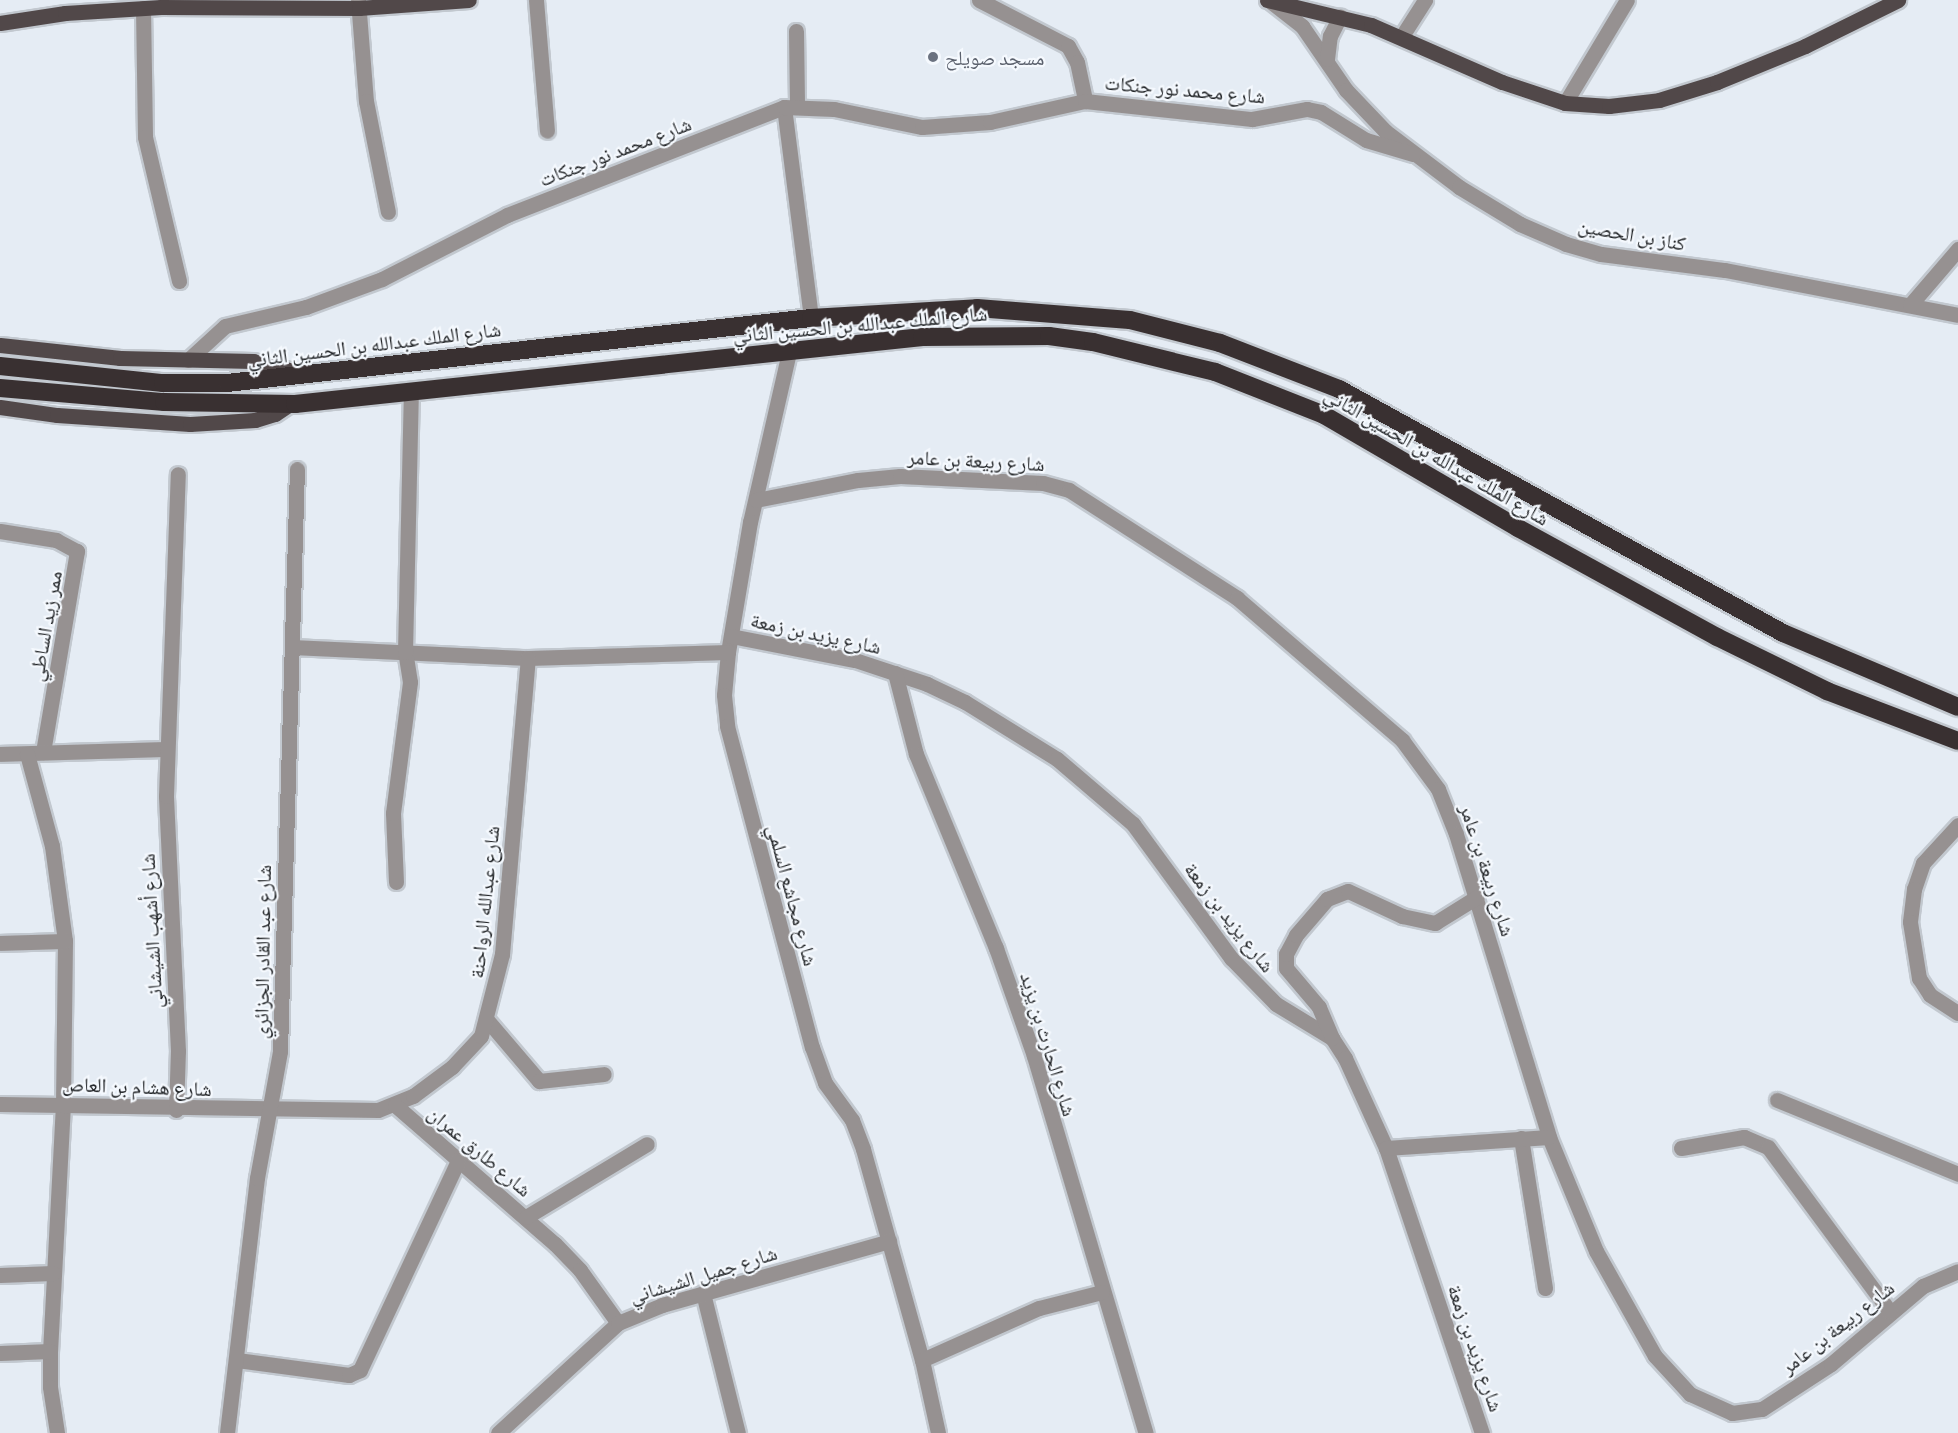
<!DOCTYPE html>
<html>
<head>
<meta charset="utf-8">
<style>
  body { margin:0 }
  #map { position:relative; width:1958px; height:1433px; overflow:hidden; background:#e5ecf4; font-family:Barlow,"Noto Naskh Arabic",sans-serif }
  div>[style] { position:absolute }
  .roads { filter:drop-shadow(2px 0 #c2c8cf) drop-shadow(-2px 0 #c2c8cf) drop-shadow(0 2px #c2c8cf) drop-shadow(0 -2px #c2c8cf) }
  .minor>* { height:15px; margin:-7.5px; padding:0 7.5px; transform-origin:7.5px; border-radius:7.5px; background:#969191 }
  .major>* { height:15px; margin:-7.5px; padding:0 7.5px; transform-origin:7.5px; border-radius:7.5px; background:#514849 }
  .highway>* { height:18px; margin:-9px; padding:0 9px; transform-origin:9px; border-radius:9px; background:#393031 }
  .dots>* { width:16px; height:16px; translate:-50% -50%; box-sizing:border-box; border:3px solid #f5f9fe; border-radius:50% }
  span { translate:-50% -50%; white-space:nowrap; text-align:center; line-height:1.15; -webkit-text-stroke:4.5px #f5f9fe; paint-order:stroke }
  .worship-label { font-size:20px; color:#5b616d }
  .left { translate:0 -50%; text-align:left }
  .street-label { font-size:20px; color:#202326 }
</style>
</head>
<body>
<div id="map">
  <div class="roads">
    <div class="minor">
      <div style="left:358px;top:0;width:101px;rotate:85.5deg"></div>
      <div style="left:366px;top:101px;width:113px;rotate:78.8deg"></div>
      <div style="left:536px;top:0;width:131px;rotate:85.2deg"></div>
      <div style="left:979px;top:0;width:100px;rotate:27.3deg"></div>
      <div style="left:1068px;top:46px;width:18px;rotate:61deg"></div>
      <div style="left:1077px;top:62px;width:40px;rotate:78deg"></div>
      <div style="left:1270px;top:1px;width:41px;rotate:38deg"></div>
      <div style="left:1302px;top:26px;width:78px;rotate:55.5deg"></div>
      <div style="left:1346px;top:90px;width:57px;rotate:46.4deg"></div>
      <div style="left:1385px;top:131px;width:93px;rotate:37.1deg"></div>
      <div style="left:1459px;top:187px;width:71px;rotate:31.2deg"></div>
      <div style="left:1520px;top:224px;width:50px;rotate:23.5deg"></div>
      <div style="left:1566px;top:244px;width:36px;rotate:16deg"></div>
      <div style="left:1601px;top:254px;width:125px;rotate:7.4deg"></div>
      <div style="left:1725px;top:270px;width:237px;rotate:10.9deg"></div>
      <div style="left:143px;top:8px;width:129px;rotate:89.1deg"></div>
      <div style="left:145px;top:137px;width:148px;rotate:76.7deg"></div>
      <div style="left:796px;top:31px;width:75px;rotate:89.2deg"></div>
      <div style="left:1402px;top:36px;width:43px;rotate:-57.4deg"></div>
      <div style="left:1327px;top:59px;width:23px;rotate:-83deg"></div>
      <div style="left:1330px;top:36px;width:22px;rotate:-63deg"></div>
      <div style="left:1565px;top:103px;width:120px;rotate:-59deg"></div>
      <div style="left:784px;top:107px;width:213px;rotate:82.7deg"></div>
      <div style="left:1910px;top:305px;width:74px;rotate:-49.4deg"></div>
      <div style="left:789px;top:352px;width:174px;rotate:102.9deg"></div>
      <div style="left:750px;top:522px;width:132px;rotate:99.6deg"></div>
      <div style="left:728px;top:652px;width:43px;rotate:95.3deg"></div>
      <div style="left:724px;top:695px;width:31px;rotate:84deg"></div>
      <div style="left:727px;top:726px;width:332px;rotate:75.2deg"></div>
      <div style="left:812px;top:1047px;width:38px;rotate:70deg"></div>
      <div style="left:825px;top:1083px;width:46px;rotate:53.9deg"></div>
      <div style="left:852px;top:1120px;width:31px;rotate:69deg"></div>
      <div style="left:863px;top:1149px;width:219px;rotate:74.4deg"></div>
      <div style="left:922px;top:1360px;width:75px;rotate:77.6deg"></div>
      <div style="left:188px;top:360px;width:50px;rotate:-42.6deg"></div>
      <div style="left:225px;top:326px;width:83px;rotate:-13.2deg"></div>
      <div style="left:306px;top:307px;width:81px;rotate:-20.2deg"></div>
      <div style="left:382px;top:279px;width:140px;rotate:-27.1deg"></div>
      <div style="left:507px;top:215px;width:297px;rotate:-21.3deg"></div>
      <div style="left:784px;top:107px;width:50px;rotate:2.3deg"></div>
      <div style="left:834px;top:109px;width:90px;rotate:11.6deg"></div>
      <div style="left:922px;top:127px;width:68px;rotate:-4.2deg"></div>
      <div style="left:990px;top:122px;width:97px;rotate:-12.5deg"></div>
      <div style="left:1085px;top:101px;width:168px;rotate:6.2deg"></div>
      <div style="left:1252px;top:119px;width:56px;rotate:-10.3deg"></div>
      <div style="left:1307px;top:109px;width:14px;rotate:12deg"></div>
      <div style="left:1321px;top:112px;width:53px;rotate:31.9deg"></div>
      <div style="left:1366px;top:140px;width:49px;rotate:16.6deg"></div>
      <div style="left:756px;top:500px;width:104px;rotate:-11.1deg"></div>
      <div style="left:858px;top:480px;width:42px;rotate:-5.4deg"></div>
      <div style="left:900px;top:476px;width:143px;rotate:2.8deg"></div>
      <div style="left:1043px;top:483px;width:27px;rotate:15deg"></div>
      <div style="left:1069px;top:490px;width:200px;rotate:32.7deg"></div>
      <div style="left:1237px;top:598px;width:218px;rotate:40.7deg"></div>
      <div style="left:1402px;top:740px;width:61px;rotate:53.7deg"></div>
      <div style="left:1438px;top:789px;width:48px;rotate:68.2deg"></div>
      <div style="left:1456px;top:834px;width:317px;rotate:72.9deg"></div>
      <div style="left:1549px;top:1137px;width:123px;rotate:67.6deg"></div>
      <div style="left:1596px;top:1251px;width:120px;rotate:60.7deg"></div>
      <div style="left:1655px;top:1356px;width:52px;rotate:47.4deg"></div>
      <div style="left:1690px;top:1394px;width:46px;rotate:24.3deg"></div>
      <div style="left:1732px;top:1413px;width:30px;rotate:-8deg"></div>
      <div style="left:1762px;top:1409px;width:82px;rotate:-33.1deg"></div>
      <div style="left:1831px;top:1364px;width:121px;rotate:-40.3deg"></div>
      <div style="left:1923px;top:1286px;width:38px;rotate:-23deg"></div>
      <div style="left:0;top:531px;width:57px;rotate:9.1deg"></div>
      <div style="left:56px;top:540px;width:24px;rotate:28deg"></div>
      <div style="left:77px;top:551px;width:204px;rotate:99.6deg"></div>
      <div style="left:731px;top:636px;width:126px;rotate:11deg"></div>
      <div style="left:855px;top:660px;width:76px;rotate:18.4deg"></div>
      <div style="left:927px;top:684px;width:42px;rotate:25.3deg"></div>
      <div style="left:965px;top:702px;width:108px;rotate:31.8deg"></div>
      <div style="left:1057px;top:759px;width:100px;rotate:40.5deg"></div>
      <div style="left:1133px;top:824px;width:166px;rotate:53.8deg"></div>
      <div style="left:1231px;top:958px;width:64px;rotate:45.6deg"></div>
      <div style="left:1276px;top:1004px;width:66px;rotate:31.3deg"></div>
      <div style="left:1332px;top:1038px;width:24px;rotate:57deg"></div>
      <div style="left:1345px;top:1058px;width:99px;rotate:65.5deg"></div>
      <div style="left:1386px;top:1148px;width:301px;rotate:71.4deg"></div>
      <div style="left:292px;top:647px;width:236px;rotate:2.7deg"></div>
      <div style="left:528px;top:658px;width:200px;rotate:-1.7deg"></div>
      <div style="left:895px;top:673px;width:84px;rotate:75.5deg"></div>
      <div style="left:916px;top:754px;width:210px;rotate:67.6deg"></div>
      <div style="left:996px;top:948px;width:114px;rotate:70.6deg"></div>
      <div style="left:1034px;top:1056px;width:393px;rotate:73.5deg"></div>
      <div style="left:0;top:754px;width:166px;rotate:-1.7deg"></div>
      <div style="left:27px;top:754px;width:95px;rotate:74.8deg"></div>
      <div style="left:52px;top:846px;width:96px;rotate:82.2deg"></div>
      <div style="left:65px;top:941px;width:163px;rotate:90.7deg"></div>
      <div style="left:63px;top:1104px;width:247px;rotate:93deg"></div>
      <div style="left:50px;top:1351px;width:36px;rotate:90deg"></div>
      <div style="left:50px;top:1387px;width:47px;rotate:81.3deg"></div>
      <div style="left:1958px;top:825px;width:52px;rotate:132.6deg"></div>
      <div style="left:1923px;top:863px;width:28px;rotate:109deg"></div>
      <div style="left:1914px;top:889px;width:33px;rotate:97deg"></div>
      <div style="left:1910px;top:922px;width:57px;rotate:80.9deg"></div>
      <div style="left:1919px;top:978px;width:20px;rotate:57deg"></div>
      <div style="left:1930px;top:995px;width:33px;rotate:33deg"></div>
      <div style="left:396px;top:882px;width:69px;rotate:-92.5deg"></div>
      <div style="left:393px;top:813px;width:132px;rotate:-82.6deg"></div>
      <div style="left:410px;top:682px;width:30px;rotate:-99deg"></div>
      <div style="left:405px;top:652px;width:259px;rotate:-88.7deg"></div>
      <div style="left:0;top:943px;width:65px;rotate:-1.8deg"></div>
      <div style="left:488px;top:1021px;width:79px;rotate:49.6deg"></div>
      <div style="left:539px;top:1081px;width:65px;rotate:-6.1deg"></div>
      <div style="left:1332px;top:1038px;width:34px;rotate:-113deg"></div>
      <div style="left:1319px;top:1007px;width:51px;rotate:-130.2deg"></div>
      <div style="left:1286px;top:968px;width:14px;rotate:-90deg"></div>
      <div style="left:1286px;top:954px;width:21px;rotate:-62deg"></div>
      <div style="left:1296px;top:935px;width:48px;rotate:-49.3deg"></div>
      <div style="left:1327px;top:899px;width:22px;rotate:-21deg"></div>
      <div style="left:1348px;top:891px;width:60px;rotate:24.8deg"></div>
      <div style="left:1402px;top:916px;width:34px;rotate:12deg"></div>
      <div style="left:1435px;top:923px;width:49px;rotate:-31.8deg"></div>
      <div style="left:1777px;top:1100px;width:196px;rotate:22.2deg"></div>
      <div style="left:0;top:1104px;width:378px;rotate:0.9deg"></div>
      <div style="left:378px;top:1110px;width:38px;rotate:-22deg"></div>
      <div style="left:413px;top:1096px;width:49px;rotate:-36.6deg"></div>
      <div style="left:452px;top:1067px;width:42px;rotate:-46.9deg"></div>
      <div style="left:481px;top:1036px;width:85px;rotate:-75.6deg"></div>
      <div style="left:502px;top:954px;width:297px;rotate:-85deg"></div>
      <div style="left:395px;top:1105px;width:212px;rotate:41deg"></div>
      <div style="left:555px;top:1244px;width:36px;rotate:46deg"></div>
      <div style="left:580px;top:1270px;width:65px;rotate:54.4deg"></div>
      <div style="left:176px;top:1110px;width:59px;rotate:-88.1deg"></div>
      <div style="left:178px;top:1051px;width:255px;rotate:-92.7deg"></div>
      <div style="left:166px;top:796px;width:322px;rotate:-87.9deg"></div>
      <div style="left:1521px;top:1138px;width:152px;rotate:80.9deg"></div>
      <div style="left:1386px;top:1148px;width:163px;rotate:-3.9deg"></div>
      <div style="left:1681px;top:1148px;width:64px;rotate:-9.9deg"></div>
      <div style="left:1744px;top:1137px;width:26px;rotate:23deg"></div>
      <div style="left:1768px;top:1147px;width:205px;rotate:53.5deg"></div>
      <div style="left:526px;top:1217px;width:141px;rotate:-31.1deg"></div>
      <div style="left:0;top:1275px;width:53px;rotate:-2.2deg"></div>
      <div style="left:703px;top:1293px;width:144px;rotate:76deg"></div>
      <div style="left:0;top:1353px;width:50px;rotate:-2.3deg"></div>
      <div style="left:237px;top:1360px;width:113px;rotate:7.6deg"></div>
      <div style="left:349px;top:1375px;width:12px;rotate:-24deg"></div>
      <div style="left:360px;top:1370px;width:231px;rotate:-64.9deg"></div>
      <div style="left:922px;top:1360px;width:128px;rotate:-24deg"></div>
      <div style="left:1039px;top:1308px;width:65px;rotate:-14.3deg"></div>
      <div style="left:227px;top:1433px;width:257px;rotate:-83.3deg"></div>
      <div style="left:257px;top:1178px;width:129px;rotate:-79.7deg"></div>
      <div style="left:280px;top:1051px;width:582px;rotate:-88.33deg"></div>
      <div style="left:498px;top:1433px;width:163px;rotate:-42.5deg"></div>
      <div style="left:618px;top:1323px;width:48px;rotate:-22.2deg"></div>
      <div style="left:662px;top:1305px;width:236px;rotate:-15.7deg"></div>
    </div>
    <div class="major">
      <div style="left:1267px;top:0;width:107px;rotate:13.5deg"></div>
      <div style="left:1371px;top:25px;width:143px;rotate:23.5deg"></div>
      <div style="left:1502px;top:82px;width:66px;rotate:18.4deg"></div>
      <div style="left:1565px;top:103px;width:44px;rotate:3.9deg"></div>
      <div style="left:1609px;top:106px;width:50px;rotate:-6.8deg"></div>
      <div style="left:1659px;top:100px;width:61px;rotate:-17.2deg"></div>
      <div style="left:1717px;top:82px;width:95px;rotate:-22.2deg"></div>
      <div style="left:1805px;top:46px;width:104px;rotate:-26.3deg"></div>
      <div style="left:0;top:23px;width:66px;rotate:-8.7deg"></div>
      <div style="left:65px;top:13px;width:96px;rotate:-3.6deg"></div>
      <div style="left:161px;top:7px;width:198px;rotate:0.3deg"></div>
      <div style="left:359px;top:8px;width:110px;rotate:-4.2deg"></div>
      <div style="left:0;top:345px;width:121px;rotate:6.2deg"></div>
      <div style="left:120px;top:358px;width:133px;rotate:1.3deg"></div>
      <div style="left:253px;top:361px;width:49px;rotate:14deg"></div>
      <div style="left:0;top:407px;width:58px;rotate:8deg"></div>
      <div style="left:57px;top:415px;width:133px;rotate:3.9deg"></div>
      <div style="left:190px;top:424px;width:65px;rotate:-3.5deg"></div>
      <div style="left:255px;top:420px;width:21px;rotate:-17deg"></div>
      <div style="left:275px;top:414px;width:18px;rotate:-34deg"></div>
    </div>
    <div class="highway">
      <div style="left:0;top:366px;width:164px;rotate:6deg"></div>
      <div style="left:163px;top:383px;width:64px"></div>
      <div style="left:227px;top:383px;width:588px;rotate:-6.35deg"></div>
      <div style="left:811px;top:318px;width:166px;rotate:-3.4deg"></div>
      <div style="left:977px;top:308px;width:153px;rotate:4.5deg"></div>
      <div style="left:1130px;top:320px;width:93px;rotate:14.3deg"></div>
      <div style="left:1220px;top:343px;width:128px;rotate:21.1deg"></div>
      <div style="left:1339px;top:389px;width:507px;rotate:28.79deg"></div>
      <div style="left:1783px;top:633px;width:190px;rotate:22.9deg"></div>
      <div style="left:0;top:388px;width:165px;rotate:4.9deg"></div>
      <div style="left:164px;top:402px;width:131px;rotate:0.9deg"></div>
      <div style="left:295px;top:404px;width:631px;rotate:-6.1deg"></div>
      <div style="left:922px;top:337px;width:127px;rotate:-0.5deg"></div>
      <div style="left:1049px;top:336px;width:44px;rotate:7.8deg"></div>
      <div style="left:1093px;top:342px;width:126px;rotate:13.8deg"></div>
      <div style="left:1215px;top:372px;width:117px;rotate:21.5deg"></div>
      <div style="left:1324px;top:415px;width:225px;rotate:30.2deg"></div>
      <div style="left:1518px;top:528px;width:227px;rotate:28.7deg"></div>
      <div style="left:1717px;top:637px;width:123px;rotate:26.1deg"></div>
      <div style="left:1827px;top:691px;width:140px;rotate:20.9deg"></div>
    </div>
  </div>
  <div class="dots">
    <div style="left:933px;top:57px;background:#6b7280"></div>
  </div>
  <div class="worship-label">
    <span class="left" style="left:945px;top:57px">مسجد صويلح</span>
  </div>
  <div class="street-label">
    <span style="left:1185px;top:89px;rotate:5deg">شارع محمد نور جنكات</span>
    <span style="left:615px;top:151px;rotate:-21deg">شارع محمد نور جنكات</span>
    <span style="left:1632px;top:234px;rotate:10deg">كناز بن الحصين</span>
    <span style="left:860px;top:324px;rotate:-5deg">شارع الملك عبدالله بن الحسين الثاني</span>
    <span style="left:374px;top:344px;rotate:-7deg">شارع الملك عبدالله بن الحسين الثاني</span>
    <span style="left:1437px;top:456px;rotate:30deg">شارع الملك عبدالله بن الحسين الثاني</span>
    <span style="left:976px;top:460px;rotate:3deg">شارع ربيعة بن عامر</span>
    <span style="left:45px;top:626px;rotate:-80deg">ممر زيد الساطي</span>
    <span style="left:816px;top:633px;rotate:12deg">شارع يزيد بن زمعة</span>
    <span style="left:1488px;top:870px;rotate:72deg">شارع ربيعة بن عامر</span>
    <span style="left:793px;top:895px;rotate:75deg">شارع مجاشع السلمي</span>
    <span style="left:484px;top:902px;rotate:-84deg">شارع عبدالله الرواحنة</span>
    <span style="left:1230px;top:917px;rotate:52deg">شارع يزيد بن زمعة</span>
    <span style="left:151px;top:931px;rotate:-93deg">شارع أشهب الشيشاني</span>
    <span style="left:262px;top:952px;rotate:-89deg">شارع عبد القادر الجزائري</span>
    <span style="left:1049px;top:1044px;rotate:73deg">شارع الحارث بن يزيد</span>
    <span style="left:137px;top:1086px;rotate:2deg">شارع هشام بن العاص</span>
    <span style="left:480px;top:1151px;rotate:40deg">شارع طارق عمران</span>
    <span style="left:703px;top:1274px;rotate:-17deg">شارع جميل الشيشاني</span>
    <span style="left:1837px;top:1327px;rotate:-38deg">شارع ربيعة بن عامر</span>
    <span style="left:1476px;top:1348px;rotate:71deg">شارع يزيد بن زمعة</span>
  </div>
</div>
</body>
</html>
